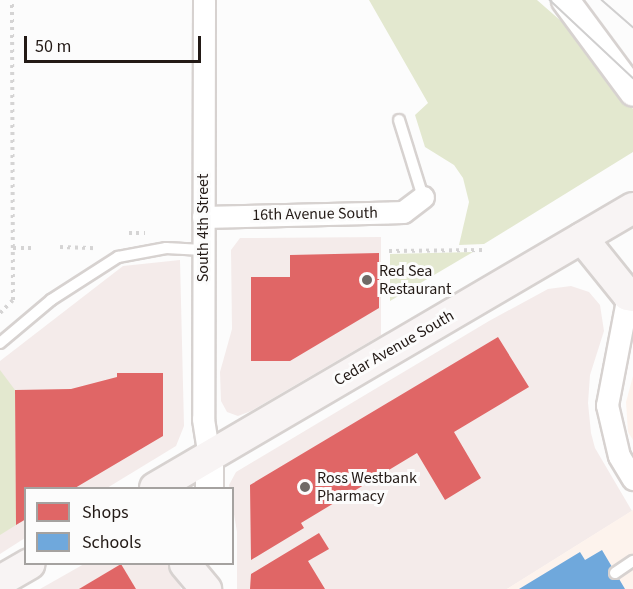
<!DOCTYPE html>
<html>
<head>
<meta charset="utf-8">
<style>
  body { margin:0 }
  #map { position:relative; width:633px; height:589px; overflow:hidden; background:#fcfcfc; font-family:"Source Sans 3",sans-serif }
  div>[style] { position:absolute }
  .commercial>* { inset:0; background:#f4ebea }
  .built>* { inset:0; background:#fdf3ed }
  .green>* { inset:0; background:#e3e8cf }
  .shops>* { inset:0; background:#e06666 }
  .schools>* { inset:0; background:#6fa8dc }
  .path>* { height:4px; margin-top:-2px; transform-origin:0; background:repeating-linear-gradient(90deg,#d5d4d4 0 3px,transparent 0 7.5px) }
  .roads { filter:drop-shadow(2px 0 #d7d2d0) drop-shadow(-2px 0 #d7d2d0) drop-shadow(0 2px #d7d2d0) drop-shadow(0 -2px #d7d2d0) }
  .service>* { height:10px; margin:-5px; padding:0 5px; transform-origin:5px; border-radius:5px; background:#fff }
  .minor>* { height:21px; margin:-10.5px; padding:0 10.5px; transform-origin:10.5px; border-radius:10.5px; background:#fff }
  .tertiary>* { height:27px; margin:-13.5px; padding:0 13.5px; transform-origin:13.5px; border-radius:13.5px; background:#fff }
  .secondary>* { height:30px; margin:-15px; padding:0 15px; transform-origin:15px; border-radius:15px; background:#f8f4f4 }
  .tram>* { height:1.5px; margin:-0.75px; padding:0 0.75px; transform-origin:0.75px; border-radius:0.75px; background:#d0cfcf }
  .dots>* { width:16px; height:16px; translate:-50% -50%; box-sizing:border-box; border:3px solid #fcfcfc; border-radius:50% }
  span { translate:-50% -50%; white-space:nowrap; text-align:center; line-height:1.15; -webkit-text-stroke:6px #fcfcfc; paint-order:stroke }
  .street-label { font-size:16px; color:#231a16 }
  .poi-label { font-size:16px; color:#231a16 }
  .left { translate:0 -50%; text-align:left }
  .legend { position:absolute; left:24px; top:487px; width:210px; height:78px; box-sizing:border-box; background:#fcfcfc; border:2px solid #a5a2a0; margin:0; padding:8px 10px; list-style:none; font-size:18px; color:#231a16 }
  .legend li { display:flex; align-items:center; gap:12px; height:30px }
  .legend b { width:30px; border:2px solid #a5a2a0 }
  .scale { position:absolute; left:24px; top:36px; width:177px; height:27px; box-sizing:border-box; border:3px solid #231a16; border-top:0; padding-left:8px; font-size:18px; line-height:21px; white-space:nowrap; color:#231a16; -webkit-text-stroke:4px #fcfcfc; paint-order:stroke }
</style>
</head>
<body>
<div id="map">
  <div class="commercial">
    <div style="clip-path:polygon(381px 237px,381px 335px,251px 411px,238px 416px,227px 412px,221px 401px,220px 372px,232px 329px,231px 250px,240px 238px)"></div>
    <div style="clip-path:polygon(180px 260px,184px 426px,176px 446px,107px 488px,26px 488px,25px 538px,0 554px,0 361px,123px 266px)"></div>
    <div style="clip-path:polygon(571px 286px,589px 292px,600px 305px,604px 331px,590px 375px,588px 403px,591px 433px,595px 448px,632px 511px,507px 589px,237px 589px,237px 532px,229px 485px,236px 472px,489px 321px,548px 289px)"></div>
    <div style="clip-path:polygon(84px 564px,167px 564px,176px 573px,181px 589px,40px 589px)"></div>
  </div>
  <div class="built">
    <div style="clip-path:polygon(633px 376px,633px 440px,628px 432px,626px 402px)"></div>
    <div style="clip-path:polygon(633px 510px,633px 589px,507px 589px)"></div>
  </div>
  <div class="green">
    <div style="clip-path:polygon(369px 0,537px 0,569px 28px,633px 109px,633px 152px,484px 244px,459px 245px,469px 202px,463px 178px,454px 165px,425px 147px,415px 115px,428px 103px)"></div>
    <div style="clip-path:polygon(473px 252px,390px 301px,390px 254px)"></div>
    <div style="clip-path:polygon(0 370px,15px 390px,16px 525px,0 535px)"></div>
  </div>
  <div class="shops">
    <div style="clip-path:polygon(379px 253px,379px 308px,290px 361px,251px 361px,251px 277px,290px 277px,290px 255px)"></div>
    <div style="clip-path:polygon(498px 337px,529px 387px,454px 432px,481px 478px,445px 500px,417px 453px,301px 523px,304px 528px,251px 560px,250px 485px)"></div>
    <div style="clip-path:polygon(117px 373px,163px 373px,163px 436px,75px 488px,26px 488px,26px 519px,16px 525px,15px 390px,71px 389px,117px 377px)"></div>
    <div style="clip-path:polygon(319px 533px,329px 549px,308px 561px,325px 589px,250px 589px,251px 574px)"></div>
    <div style="clip-path:polygon(121px 564px,136px 589px,79px 589px)"></div>
  </div>
  <div class="schools">
    <div style="clip-path:polygon(602px 550px,625px 589px,519px 589px,580px 552px,585px 560px)"></div>
  </div>
  <div class="path">
    <div style="left:129px;top:233px;width:16px"></div>
    <div style="left:60px;top:247px;width:37px;rotate:2deg"></div>
    <div style="left:13px;top:248px;width:23px"></div>
    <div style="left:389px;top:251px;width:95px;rotate:-0.6deg"></div>
    <div style="left:0;top:313px;width:18px;rotate:-45deg"></div>
    <div style="left:13px;top:300px;width:300px;rotate:-90.2deg"></div>
  </div>
  <div class="roads">
    <div class="service">
      <div style="left:399px;top:120px;width:81px;rotate:72.7deg"></div>
      <div style="left:0;top:343px;width:67px;rotate:-40.1deg"></div>
      <div style="left:51px;top:300px;width:80px;rotate:-32.7deg"></div>
      <div style="left:118px;top:257px;width:49px;rotate:-10.6deg"></div>
      <div style="left:166px;top:248px;width:37px;rotate:3deg"></div>
      <div style="left:615px;top:573px;width:22px;rotate:-34deg"></div>
    </div>
    <div class="minor">
      <div style="left:204px;top:0;width:419px;rotate:90.1deg"></div>
      <div style="left:203px;top:419px;width:37px;rotate:81deg"></div>
      <div style="left:203px;top:217px;width:200px;rotate:-1.4deg"></div>
      <div style="left:403px;top:212px;width:25px;rotate:-37deg"></div>
      <div style="left:628px;top:295px;width:112px;rotate:100.8deg"></div>
      <div style="left:607px;top:405px;width:52px;rotate:76.8deg"></div>
      <div style="left:619px;top:456px;width:27px;rotate:59deg"></div>
    </div>
    <div class="tertiary">
      <div style="left:565px;top:0;width:114px;rotate:53.5deg"></div>
      <div style="left:209px;top:488px;width:32px;rotate:-90deg"></div>
    </div>
    <div class="secondary">
      <div style="left:582px;top:238px;width:73px;rotate:51.1deg"></div>
      <div style="left:628px;top:295px;width:5px;rotate:11deg"></div>
      <div style="left:155px;top:488px;width:554px;rotate:-30.36deg"></div>
      <div style="left:185px;top:564px;width:33px;rotate:50deg"></div>
      <div style="left:0;top:581px;width:34px;rotate:-30deg"></div>
    </div>
  </div>
  <div class="tram">
    <div style="left:550px;top:0;width:114px;rotate:43.2deg"></div>
    <div style="left:602px;top:0;width:41px;rotate:41.1deg"></div>
  </div>
  <div class="dots">
    <div style="left:367px;top:280px;background:#6f6966"></div>
    <div style="left:305px;top:487px;background:#6f6966"></div>
  </div>
  <div class="street-label">
    <span style="left:315px;top:214px;rotate:-1deg">16th Avenue South</span>
    <span style="left:203px;top:228px;rotate:-90deg">South 4th Street</span>
    <span style="left:394px;top:348px;rotate:-30deg">Cedar Avenue South</span>
  </div>
  <div class="poi-label">
    <span class="left" style="left:379px;top:280px">Red Sea<br>Restaurant</span>
    <span class="left" style="left:317px;top:487px">Ross Westbank<br>Pharmacy</span>
  </div>
  <ul class="legend">
  <li><b style="height:16px;background:#e06666"></b>Shops</li>
  <li><b style="height:16px;background:#6fa8dc"></b>Schools</li>
  </ul>
  <div class="scale">50 m</div>
</div>
</body>
</html>
